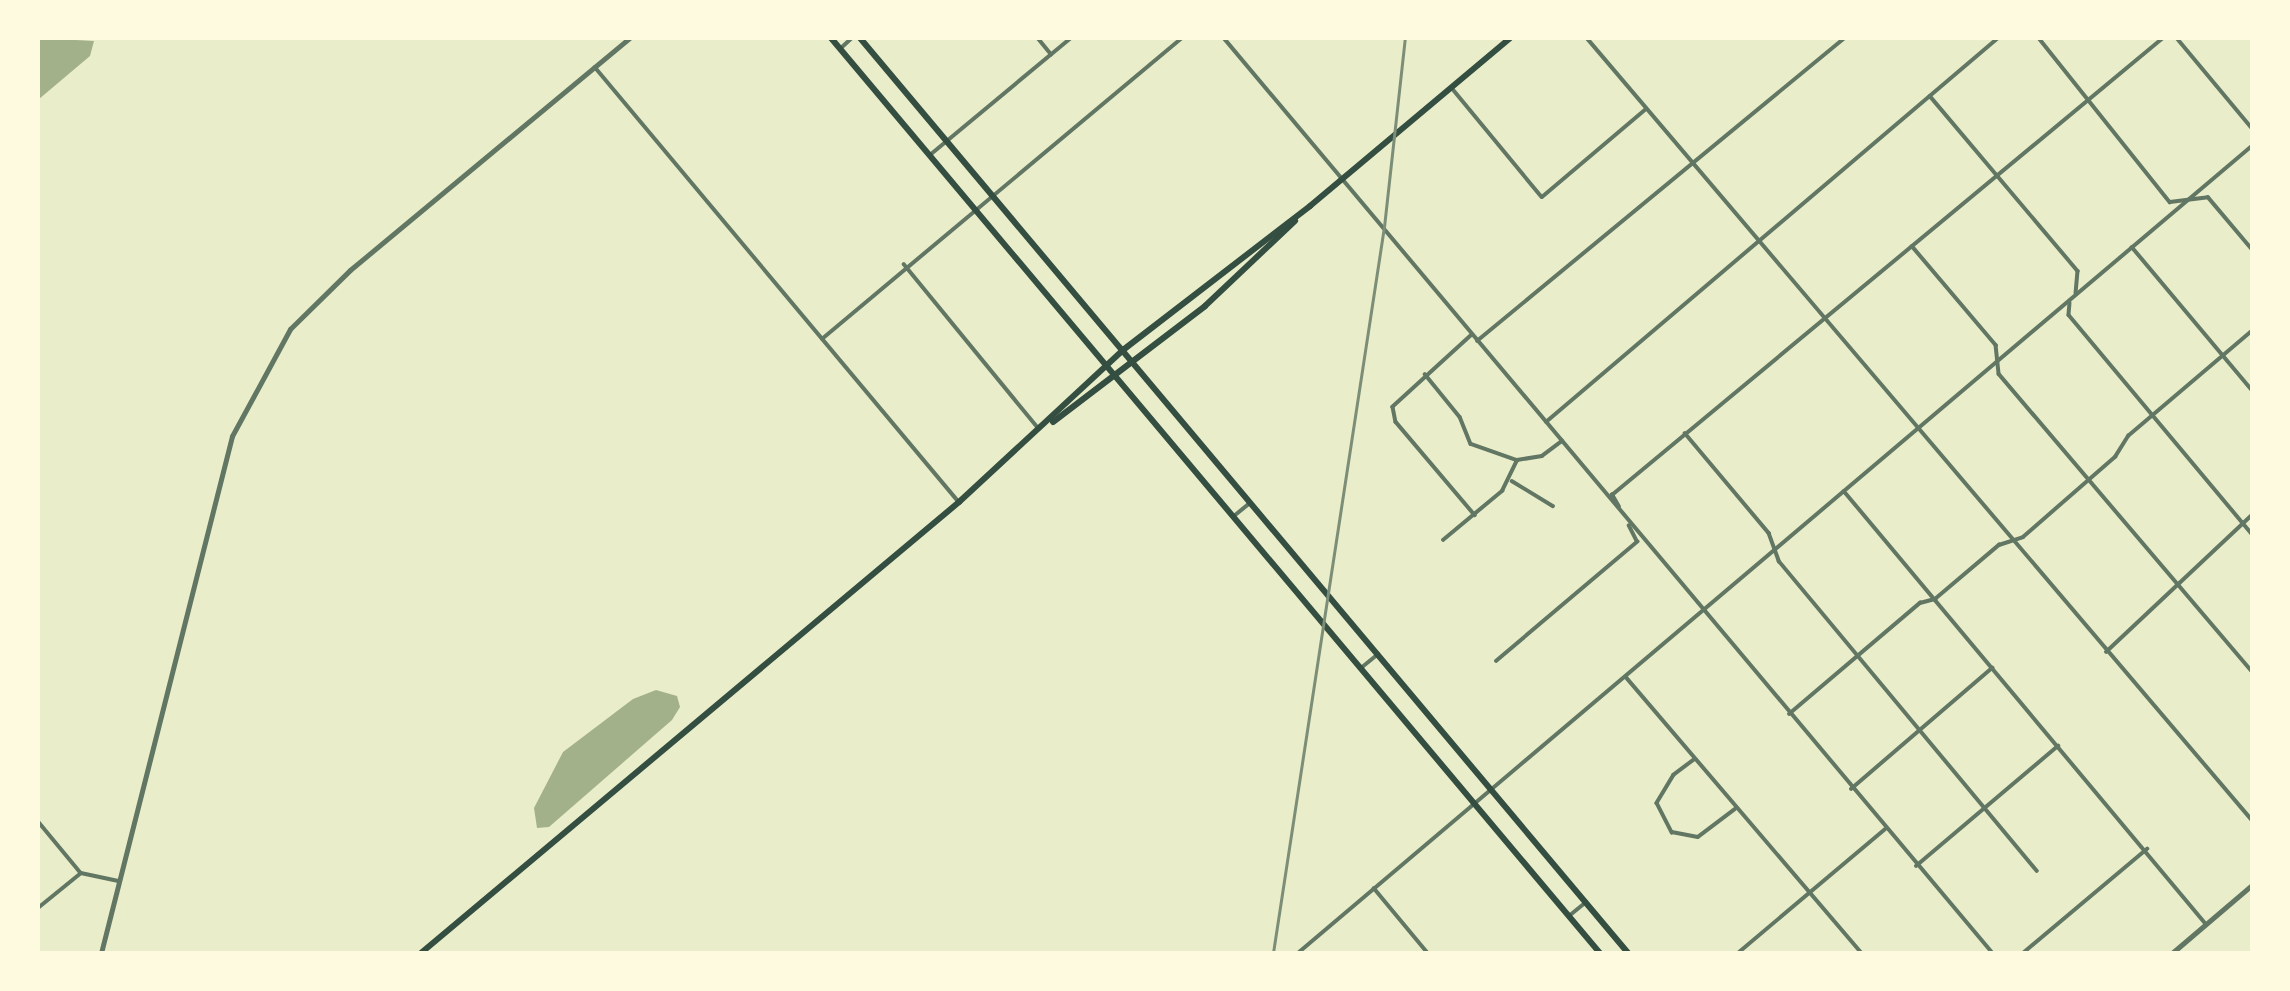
<!DOCTYPE html>
<html>
<head>
<meta charset="utf-8">
<style>
  body { margin:0 }
  #map { position:relative; width:2290px; height:991px; overflow:hidden; background:#e9edc9; font-family:"Space Grotesk",sans-serif }
  div>[style] { position:absolute }
  .water>* { inset:0; background:#a3b18a }
  .minor>* { height:3.5px; margin:-1.75px; padding:0 1.75px; transform-origin:1.75px; border-radius:1.75px; background:#617663 }
  .tertiary>* { height:5px; margin:-2.5px; padding:0 2.5px; transform-origin:2.5px; border-radius:2.5px; background:#617663 }
  .primary>* { height:6px; margin:-3px; padding:0 3px; transform-origin:3px; border-radius:3px; background:#344e41 }
  .rail>* { height:2.5px; margin:-1.25px; padding:0 1.25px; transform-origin:1.25px; border-radius:1.25px; background:#7c8e77 }
  span { translate:-50% -50%; white-space:nowrap; text-align:center; line-height:1.15; -webkit-text-stroke:5px #fefae0; paint-order:stroke }
  .frame { position:absolute; inset:0; border:40px solid #fefae0; pointer-events:none }
</style>
</head>
<body>
<div id="map">
  <div class="water">
    <div style="clip-path:polygon(39px 38px,94px 41px,90px 56px,39px 99px)"></div>
    <div style="clip-path:polygon(656px 690px,677px 696px,680px 707px,672px 720px,549px 827px,537px 828px,534px 808px,563px 752px,633px 699px)"></div>
  </div>
  <div class="minor">
    <div style="left:1038px;top:38px;width:21px;rotate:51deg"></div>
    <div style="left:1224px;top:38px;width:1195px;rotate:49.96deg"></div>
    <div style="left:1587px;top:38px;width:1027px;rotate:49.62deg"></div>
    <div style="left:2039px;top:38px;width:210px;rotate:51.4deg"></div>
    <div style="left:2170px;top:202px;width:38px;rotate:-7deg"></div>
    <div style="left:2208px;top:197px;width:68px;rotate:49.8deg"></div>
    <div style="left:2177px;top:38px;width:117px;rotate:50.2deg"></div>
    <div style="left:840px;top:49px;width:16px;rotate:-43deg"></div>
    <div style="left:595px;top:67px;width:567px;rotate:50.08deg"></div>
    <div style="left:1452px;top:88px;width:141px;rotate:50.5deg"></div>
    <div style="left:1542px;top:197px;width:136px;rotate:-40.2deg"></div>
    <div style="left:1930px;top:96px;width:229px;rotate:49.8deg"></div>
    <div style="left:2078px;top:271px;width:22px;rotate:95deg"></div>
    <div style="left:930px;top:155px;width:183px;rotate:-39.7deg"></div>
    <div style="left:1912px;top:246px;width:130px;rotate:49.7deg"></div>
    <div style="left:1996px;top:345px;width:29px;rotate:84deg"></div>
    <div style="left:1999px;top:374px;width:390px;rotate:49.6deg"></div>
    <div style="left:2132px;top:247px;width:187px;rotate:50deg"></div>
    <div style="left:904px;top:264px;width:212px;rotate:50.7deg"></div>
    <div style="left:2070px;top:303px;width:12px;rotate:95deg"></div>
    <div style="left:2069px;top:315px;width:285px;rotate:50.1deg"></div>
    <div style="left:1472px;top:335px;width:107px;rotate:137.7deg"></div>
    <div style="left:1393px;top:407px;width:15px;rotate:79deg"></div>
    <div style="left:1396px;top:422px;width:122px;rotate:49.7deg"></div>
    <div style="left:822px;top:339px;width:469px;rotate:-39.9deg"></div>
    <div style="left:1477px;top:341px;width:477px;rotate:-39.5deg"></div>
    <div style="left:1425px;top:374px;width:55px;rotate:50.9deg"></div>
    <div style="left:1460px;top:417px;width:29px;rotate:68deg"></div>
    <div style="left:1471px;top:444px;width:49px;rotate:19.2deg"></div>
    <div style="left:1517px;top:460px;width:25px;rotate:-9deg"></div>
    <div style="left:1542px;top:456px;width:25px;rotate:-37deg"></div>
    <div style="left:1546px;top:422px;width:593px;rotate:-40.35deg"></div>
    <div style="left:1685px;top:433px;width:131px;rotate:50deg"></div>
    <div style="left:1769px;top:533px;width:30px;rotate:70deg"></div>
    <div style="left:1779px;top:561px;width:403px;rotate:50.2deg"></div>
    <div style="left:1512px;top:481px;width:48px;rotate:31.4deg"></div>
    <div style="left:1844px;top:491px;width:564px;rotate:50.1deg"></div>
    <div style="left:1619px;top:507px;width:14px;rotate:-120deg"></div>
    <div style="left:1612px;top:495px;width:716px;rotate:-39.67deg"></div>
    <div style="left:1234px;top:516px;width:21px;rotate:-39deg"></div>
    <div style="left:1443px;top:540px;width:77px;rotate:-39.7deg"></div>
    <div style="left:1502px;top:491px;width:34px;rotate:-64deg"></div>
    <div style="left:2106px;top:652px;width:200px;rotate:-43.2deg"></div>
    <div style="left:1496px;top:661px;width:185px;rotate:-40.2deg"></div>
    <div style="left:1637px;top:542px;width:18px;rotate:-117deg"></div>
    <div style="left:1361px;top:668px;width:22px;rotate:-39deg"></div>
    <div style="left:1626px;top:677px;width:362px;rotate:49.5deg"></div>
    <div style="left:1789px;top:714px;width:172px;rotate:-40.3deg"></div>
    <div style="left:1920px;top:603px;width:16px;rotate:-15deg"></div>
    <div style="left:1935px;top:599px;width:84px;rotate:-40.2deg"></div>
    <div style="left:1999px;top:545px;width:25px;rotate:-18deg"></div>
    <div style="left:2023px;top:537px;width:122px;rotate:-41deg"></div>
    <div style="left:2115px;top:457px;width:25px;rotate:-58deg"></div>
    <div style="left:2128px;top:436px;width:162px;rotate:-40.3deg"></div>
    <div style="left:1694px;top:760px;width:25px;rotate:143deg"></div>
    <div style="left:1674px;top:775px;width:33px;rotate:121deg"></div>
    <div style="left:1657px;top:803px;width:33px;rotate:63deg"></div>
    <div style="left:1672px;top:832px;width:26px;rotate:11deg"></div>
    <div style="left:1698px;top:837px;width:46px;rotate:-37.1deg"></div>
    <div style="left:1851px;top:789px;width:186px;rotate:-40.6deg"></div>
    <div style="left:38px;top:821px;width:67px;rotate:50.4deg"></div>
    <div style="left:81px;top:873px;width:38px;rotate:12deg"></div>
    <div style="left:1916px;top:866px;width:186px;rotate:-40.2deg"></div>
    <div style="left:1374px;top:888px;width:85px;rotate:50.3deg"></div>
    <div style="left:38px;top:908px;width:55px;rotate:-39.1deg"></div>
    <div style="left:1569px;top:916px;width:22px;rotate:-39deg"></div>
    <div style="left:1298px;top:953px;width:1250px;rotate:-40.23deg"></div>
    <div style="left:1738px;top:953px;width:192px;rotate:-40.1deg"></div>
    <div style="left:2023px;top:953px;width:162px;rotate:-40deg"></div>
  </div>
  <div class="tertiary">
    <div style="left:101px;top:953px;width:533px;rotate:-75.78deg"></div>
    <div style="left:232px;top:436px;width:122px;rotate:-61.5deg"></div>
    <div style="left:290px;top:329px;width:84px;rotate:-44.5deg"></div>
    <div style="left:350px;top:270px;width:363px;rotate:-39.7deg"></div>
    <div style="left:2172px;top:953px;width:105px;rotate:-40.4deg"></div>
  </div>
  <div class="primary">
    <div style="left:831px;top:38px;width:1195px;rotate:49.96deg"></div>
    <div style="left:860px;top:38px;width:1195px;rotate:49.99deg"></div>
    <div style="left:1053px;top:422px;width:191px;rotate:-37.3deg"></div>
    <div style="left:1205px;top:306px;width:124px;rotate:-43.4deg"></div>
    <div style="left:421px;top:953px;width:702px;rotate:-39.97deg"></div>
    <div style="left:959px;top:502px;width:224px;rotate:-42.8deg"></div>
    <div style="left:1123px;top:350px;width:236px;rotate:-37.6deg"></div>
    <div style="left:1310px;top:206px;width:261px;rotate:-40deg"></div>
  </div>
  <div class="rail">
    <div style="left:1273px;top:953px;width:734px;rotate:-81.31deg"></div>
    <div style="left:1384px;top:227px;width:190px;rotate:-83.7deg"></div>
  </div>
  <div class="frame"></div>
</div>
</body>
</html>
